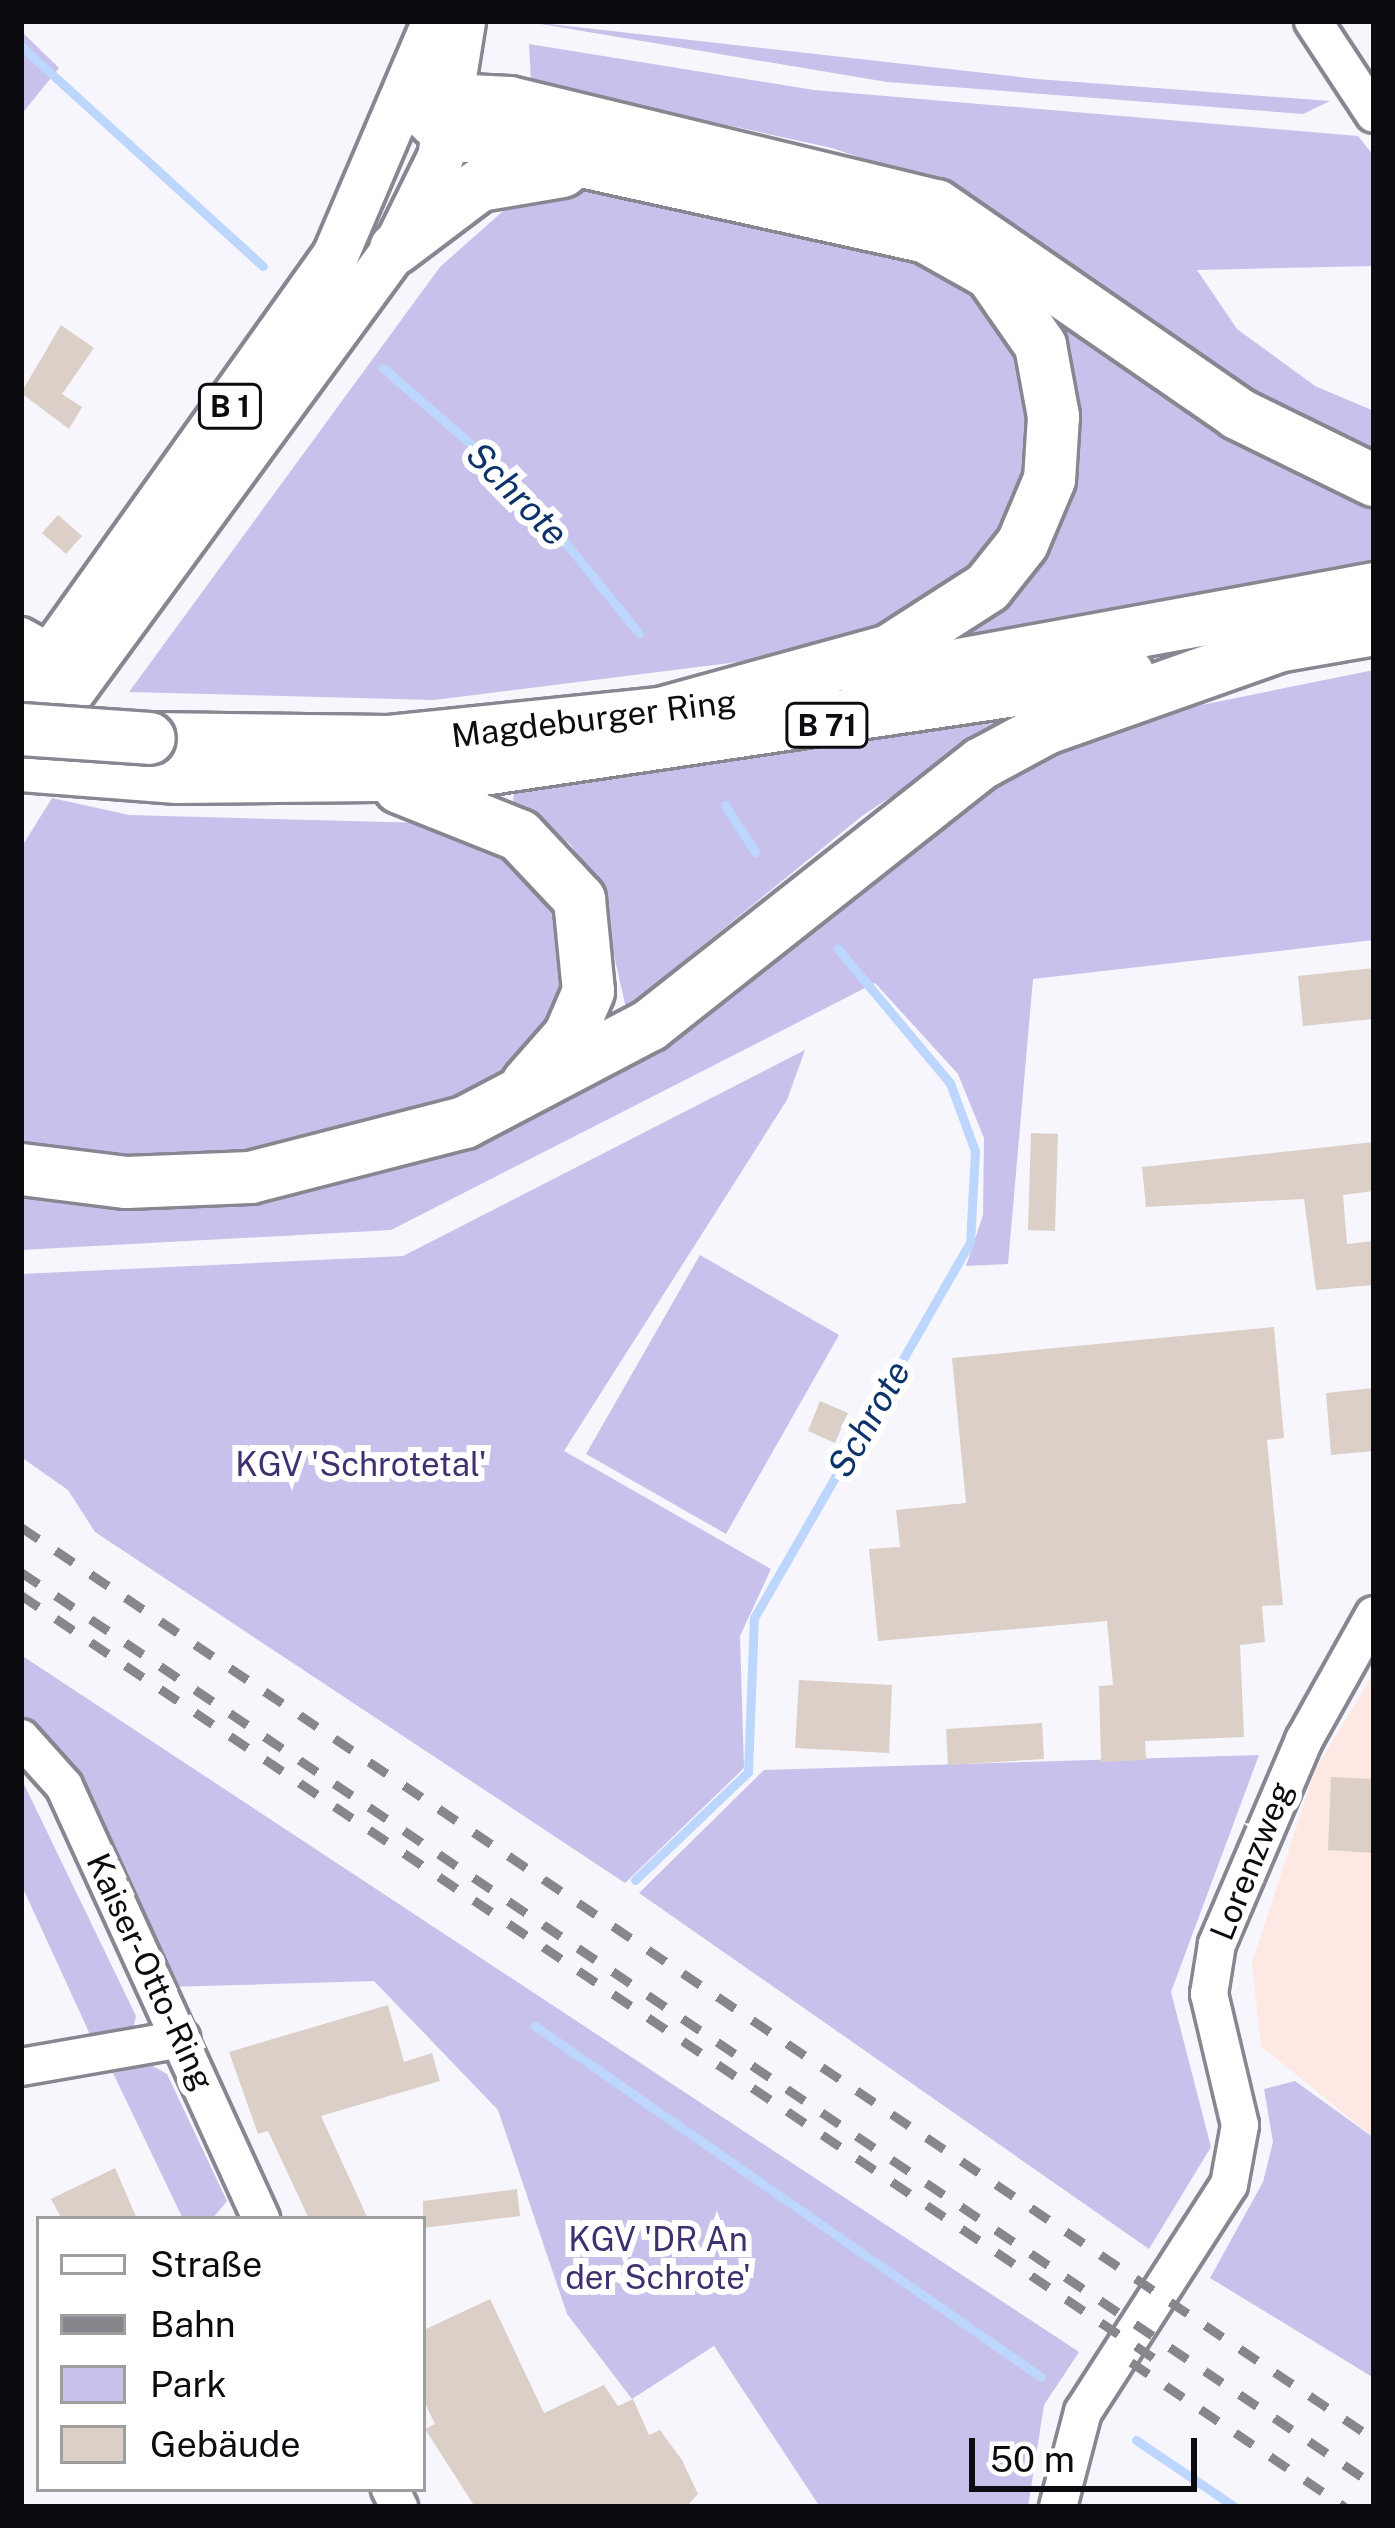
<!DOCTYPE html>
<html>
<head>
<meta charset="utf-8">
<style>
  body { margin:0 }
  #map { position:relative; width:1395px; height:2528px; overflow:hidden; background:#f7f6fd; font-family:"Public Sans",sans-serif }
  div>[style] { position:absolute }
  .commercial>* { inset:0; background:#fde8e3 }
  .green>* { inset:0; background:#c7c1eb }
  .stream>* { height:9px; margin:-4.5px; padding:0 4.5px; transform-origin:4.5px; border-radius:4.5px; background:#bcd6fd }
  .building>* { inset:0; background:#dbcfc8 }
  .roads { filter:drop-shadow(3px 0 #878691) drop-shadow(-3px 0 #878691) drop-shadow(0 3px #878691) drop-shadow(0 -3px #878691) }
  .minor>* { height:36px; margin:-18px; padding:0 18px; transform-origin:18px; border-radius:18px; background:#fff }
  .major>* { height:45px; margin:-22.5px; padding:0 22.5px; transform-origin:22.5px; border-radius:22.5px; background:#fff }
  .highway>* { height:51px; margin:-25.5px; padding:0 25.5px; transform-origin:25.5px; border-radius:25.5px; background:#fff }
  .rail>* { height:9px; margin-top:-4.5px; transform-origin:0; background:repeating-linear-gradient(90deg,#87868c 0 21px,transparent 0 42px) }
  .bridges { filter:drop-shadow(3px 0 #878691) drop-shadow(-3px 0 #878691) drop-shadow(0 3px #878691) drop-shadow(0 -3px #878691) }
  .highway-bridge>* { height:51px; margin:-25.5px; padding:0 25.5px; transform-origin:25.5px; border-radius:25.5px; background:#fff }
  span { translate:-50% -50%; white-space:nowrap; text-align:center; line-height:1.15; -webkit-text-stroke:12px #fff; paint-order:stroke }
  .shield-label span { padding:3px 9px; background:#fff; border:3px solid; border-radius:9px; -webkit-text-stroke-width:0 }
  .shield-label { font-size:30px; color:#0c0c10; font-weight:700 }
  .street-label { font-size:33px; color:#0c0c10 }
  .park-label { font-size:33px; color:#403070 }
  .water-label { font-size:36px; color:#0e336b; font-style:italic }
  .frame { position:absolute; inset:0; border:24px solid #0c0c10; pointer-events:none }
  .legend { position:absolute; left:36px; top:2216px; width:390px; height:276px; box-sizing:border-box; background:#fff; border:3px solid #9e9e9f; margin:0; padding:15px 21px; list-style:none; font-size:36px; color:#0c0c10 }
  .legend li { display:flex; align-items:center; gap:24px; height:60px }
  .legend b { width:60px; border:3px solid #9e9e9f }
  .scale { position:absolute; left:969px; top:2438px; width:228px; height:54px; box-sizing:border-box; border:6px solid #0c0c10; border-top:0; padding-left:15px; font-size:36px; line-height:42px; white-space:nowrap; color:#0c0c10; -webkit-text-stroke:9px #fff; paint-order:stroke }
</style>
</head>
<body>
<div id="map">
  <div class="commercial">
    <div style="clip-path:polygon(1374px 1673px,1374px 2138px,1261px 2046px,1252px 1963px,1315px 1770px)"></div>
  </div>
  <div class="green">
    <div style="clip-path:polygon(523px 21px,1037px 79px,1330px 101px,1303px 114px,887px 82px)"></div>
    <div style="clip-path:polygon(21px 31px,59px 68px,21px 115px)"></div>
    <div style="clip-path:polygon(529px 44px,814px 90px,1358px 136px,1374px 156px,1374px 266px,1197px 270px,1237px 329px,1315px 386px,1374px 411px,1374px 457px,1308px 433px,1184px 355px,957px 191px,832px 148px,531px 82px)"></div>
    <div style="clip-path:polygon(590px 184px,950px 268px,1013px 332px,1036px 452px,1005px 538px,921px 614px,802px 654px,434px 700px,129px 692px,440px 267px,512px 203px)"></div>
    <div style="clip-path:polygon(1040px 303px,1374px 496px,1374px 570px,961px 640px,1041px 557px)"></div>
    <div style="clip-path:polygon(1374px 670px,1374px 940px,1033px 979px,1008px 1264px,966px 1266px,983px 1215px,984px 1138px,958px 1074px,875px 983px,391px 1230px,21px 1250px,21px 1189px,259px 1197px,436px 1157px,517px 1120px,1040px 756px,1152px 715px)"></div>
    <div style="clip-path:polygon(1015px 714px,862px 816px,626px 1008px,598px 885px,570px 844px,513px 803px,514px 790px)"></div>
    <div style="clip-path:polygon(52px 798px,129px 815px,425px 823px,493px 844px,551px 897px,569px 954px,554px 1034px,480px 1092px,314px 1146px,121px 1162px,21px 1149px,21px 848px)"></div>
    <div style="clip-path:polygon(805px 1050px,787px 1100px,564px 1451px,771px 1569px,740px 1636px,744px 1768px,625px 1883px,95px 1532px,68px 1490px,21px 1457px,21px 1274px,403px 1256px)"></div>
    <div style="clip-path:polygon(700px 1255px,839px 1335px,726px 1534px,586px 1454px)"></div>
    <div style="clip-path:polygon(21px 1655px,1079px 2352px,1044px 2405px,1028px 2507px,820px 2507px,714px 2346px,632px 2399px,567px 2314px,498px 2110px,374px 1981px,167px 1987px,21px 1724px)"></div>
    <div style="clip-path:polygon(1259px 1755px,1171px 1992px,1211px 2147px,1149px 2249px,639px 1893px,764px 1770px)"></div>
    <div style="clip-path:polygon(21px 1778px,136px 2016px,132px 2033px,93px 2041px,21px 1884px)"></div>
    <div style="clip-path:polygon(151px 2065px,167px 2074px,227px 2201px,212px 2219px,183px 2219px,113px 2073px)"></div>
    <div style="clip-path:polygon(1295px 2081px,1374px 2138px,1374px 2378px,1210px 2278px,1263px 2182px,1273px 2142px,1264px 2089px)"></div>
  </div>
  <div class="stream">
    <div style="left:21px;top:46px;width:327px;rotate:42.3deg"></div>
    <div style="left:383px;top:368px;width:180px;rotate:40.9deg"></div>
    <div style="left:519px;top:486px;width:190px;rotate:50.8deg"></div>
    <div style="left:725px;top:805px;width:56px;rotate:57.4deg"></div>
    <div style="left:635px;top:1880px;width:156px;rotate:-43.7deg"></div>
    <div style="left:748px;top:1772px;width:154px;rotate:-87.8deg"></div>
    <div style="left:754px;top:1618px;width:433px;rotate:-60.1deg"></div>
    <div style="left:970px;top:1243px;width:92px;rotate:-86.9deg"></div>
    <div style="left:975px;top:1151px;width:72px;rotate:-110.2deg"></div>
    <div style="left:950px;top:1083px;width:175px;rotate:-129.9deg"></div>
    <div style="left:535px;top:2026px;width:616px;rotate:34.75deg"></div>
    <div style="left:1136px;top:2440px;width:120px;rotate:34.1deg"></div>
  </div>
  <div class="building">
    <div style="clip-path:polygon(61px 325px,94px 348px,62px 394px,82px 407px,69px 429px,21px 393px)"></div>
    <div style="clip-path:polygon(58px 515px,82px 536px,66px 554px,42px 533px)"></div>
    <div style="clip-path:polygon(1374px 968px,1374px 1019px,1303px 1026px,1298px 976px)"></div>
    <div style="clip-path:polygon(1031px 1133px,1058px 1134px,1055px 1231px,1028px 1230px)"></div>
    <div style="clip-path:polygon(1374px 1142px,1374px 1191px,1343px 1195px,1347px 1244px,1374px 1241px,1374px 1285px,1316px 1290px,1304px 1199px,1146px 1207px,1142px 1167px)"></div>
    <div style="clip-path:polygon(1274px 1327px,1284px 1438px,1267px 1440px,1283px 1605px,1262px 1606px,1265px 1642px,1240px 1645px,1244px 1737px,1145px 1741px,1146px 1760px,1101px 1762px,1099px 1686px,1113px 1685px,1107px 1621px,878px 1641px,869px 1549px,900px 1547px,896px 1510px,966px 1503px,952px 1358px)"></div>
    <div style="clip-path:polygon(1374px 1388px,1374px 1451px,1331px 1455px,1326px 1393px)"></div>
    <div style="clip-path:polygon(820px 1401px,848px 1413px,835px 1443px,808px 1431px)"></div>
    <div style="clip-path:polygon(799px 1680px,892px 1685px,889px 1753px,795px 1748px)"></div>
    <div style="clip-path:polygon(1042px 1723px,1044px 1759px,948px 1765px,946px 1729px)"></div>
    <div style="clip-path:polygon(1331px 1777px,1374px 1779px,1374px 1853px,1328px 1850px)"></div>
    <div style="clip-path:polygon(388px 2005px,404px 2062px,432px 2053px,440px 2081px,321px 2116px,368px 2219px,309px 2219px,268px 2131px,258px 2134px,229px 2052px)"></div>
    <div style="clip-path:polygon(115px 2168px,137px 2219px,62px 2219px,51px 2199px)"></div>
    <div style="clip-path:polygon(517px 2189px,520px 2216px,423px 2228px,423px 2201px)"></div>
    <div style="clip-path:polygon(490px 2299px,544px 2413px,604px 2385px,618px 2406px,633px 2399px,649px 2435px,660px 2430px,682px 2460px,698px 2494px,686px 2507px,475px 2507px,425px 2429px,435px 2424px,423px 2399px,424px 2330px)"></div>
  </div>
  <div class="roads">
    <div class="minor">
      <div style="left:1313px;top:21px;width:111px;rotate:56.7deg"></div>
      <div style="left:21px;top:636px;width:35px;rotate:29deg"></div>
      <div style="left:21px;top:1738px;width:64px;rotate:48.1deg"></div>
      <div style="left:64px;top:1786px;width:476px;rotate:65.5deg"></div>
      <div style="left:21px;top:2067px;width:163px;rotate:-9.9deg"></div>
      <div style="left:390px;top:2489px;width:20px;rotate:63deg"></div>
      <div style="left:1058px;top:2507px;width:98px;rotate:-75.3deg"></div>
      <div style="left:1083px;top:2412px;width:270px;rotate:-57.3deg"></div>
      <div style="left:1229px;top:2185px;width:61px;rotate:-79.6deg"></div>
      <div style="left:1240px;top:2125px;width:135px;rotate:-103.3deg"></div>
      <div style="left:1209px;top:1994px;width:51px;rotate:-80.9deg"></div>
      <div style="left:1217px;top:1944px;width:222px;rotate:-66.9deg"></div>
      <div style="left:1304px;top:1740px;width:143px;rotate:-60.8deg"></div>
    </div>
    <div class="major">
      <div style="left:21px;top:696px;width:541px;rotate:-54.55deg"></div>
      <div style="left:335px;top:255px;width:254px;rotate:-66.9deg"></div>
      <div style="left:23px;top:757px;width:630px;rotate:-53.84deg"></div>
      <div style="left:395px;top:248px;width:102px;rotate:-63.7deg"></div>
      <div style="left:440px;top:157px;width:138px;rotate:-80.8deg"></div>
    </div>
    <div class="highway">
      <div style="left:409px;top:97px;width:50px;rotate:43.4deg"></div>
      <div style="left:445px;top:131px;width:490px;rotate:12.4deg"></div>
      <div style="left:924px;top:236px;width:76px;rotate:29.3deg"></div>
      <div style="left:990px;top:273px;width:88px;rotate:55.2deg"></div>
      <div style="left:1040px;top:345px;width:72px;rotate:79.6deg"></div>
      <div style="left:1053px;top:416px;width:63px;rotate:93.6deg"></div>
      <div style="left:1049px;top:479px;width:69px;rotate:112.9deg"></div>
      <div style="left:1022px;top:543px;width:56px;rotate:128.5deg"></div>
      <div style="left:987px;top:587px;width:117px;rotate:147.3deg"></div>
      <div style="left:889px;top:650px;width:252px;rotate:164.6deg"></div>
      <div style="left:409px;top:97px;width:100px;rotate:2.9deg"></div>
      <div style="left:509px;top:102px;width:439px;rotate:13.6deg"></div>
      <div style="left:936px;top:205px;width:366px;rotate:34.6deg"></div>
      <div style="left:1237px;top:413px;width:153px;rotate:26.1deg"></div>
      <div style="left:395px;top:248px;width:105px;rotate:-36.9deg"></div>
      <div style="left:479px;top:185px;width:84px;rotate:-9.6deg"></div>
      <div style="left:1247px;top:651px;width:129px;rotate:-9.8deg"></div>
      <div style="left:865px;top:681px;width:517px;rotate:-10.35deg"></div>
      <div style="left:149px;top:738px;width:239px;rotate:0.7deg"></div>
      <div style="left:388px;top:741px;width:294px;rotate:-5.9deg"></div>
      <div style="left:21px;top:765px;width:156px;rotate:4.4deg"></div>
      <div style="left:177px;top:777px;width:272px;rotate:-0.6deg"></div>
      <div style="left:449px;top:774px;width:686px;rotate:-8.46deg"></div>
      <div style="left:399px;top:787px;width:129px;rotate:21.8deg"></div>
      <div style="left:519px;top:835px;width:88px;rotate:46.8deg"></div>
      <div style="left:579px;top:899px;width:92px;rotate:84.4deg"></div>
      <div style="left:588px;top:991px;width:48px;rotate:113.4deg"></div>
      <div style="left:569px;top:1035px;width:64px;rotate:131.2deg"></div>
      <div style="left:21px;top:1169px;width:106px;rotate:7.1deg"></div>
      <div style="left:126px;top:1182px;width:124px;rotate:-2.3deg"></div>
      <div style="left:250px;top:1177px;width:221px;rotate:-14.4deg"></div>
      <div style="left:464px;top:1122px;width:209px;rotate:-27.7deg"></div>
      <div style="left:649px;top:1025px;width:423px;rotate:-38.3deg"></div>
      <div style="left:981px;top:763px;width:74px;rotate:-28.3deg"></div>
      <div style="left:1046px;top:728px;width:246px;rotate:-19.5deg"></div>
    </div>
  </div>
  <div class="rail">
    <div style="left:21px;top:1527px;width:1632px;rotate:33.98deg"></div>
    <div style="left:21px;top:1572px;width:1632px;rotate:34.01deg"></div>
    <div style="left:21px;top:1595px;width:1373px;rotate:33.96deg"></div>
    <div style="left:1131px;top:2362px;width:258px;rotate:34.1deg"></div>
  </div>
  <div class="bridges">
    <div class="highway-bridge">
      <div style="left:21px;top:729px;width:128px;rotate:4deg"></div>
    </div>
  </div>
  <div class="shield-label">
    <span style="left:230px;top:406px">B 1</span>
    <span style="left:827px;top:725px">B 71</span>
  </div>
  <div class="street-label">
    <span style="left:594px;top:719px;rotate:-7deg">Magdeburger Ring</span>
    <span style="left:1252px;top:1861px;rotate:-68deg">Lorenzweg</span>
    <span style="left:150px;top:1972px;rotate:65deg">Kaiser-Otto-Ring</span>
  </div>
  <div class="park-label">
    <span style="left:361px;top:1465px">KGV 'Schrotetal'</span>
    <span style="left:658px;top:2259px">KGV 'DR An<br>der Schrote'</span>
  </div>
  <div class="water-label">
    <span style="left:517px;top:494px;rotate:46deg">Schrote</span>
    <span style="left:869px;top:1419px;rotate:-60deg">Schrote</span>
  </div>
  <div class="frame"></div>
  <ul class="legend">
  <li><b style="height:15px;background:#fff"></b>Straße</li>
  <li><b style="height:15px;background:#87868c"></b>Bahn</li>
  <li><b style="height:33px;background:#c7c1eb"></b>Park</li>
  <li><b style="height:33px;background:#dbcfc8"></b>Gebäude</li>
  </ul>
  <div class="scale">50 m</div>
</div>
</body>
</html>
